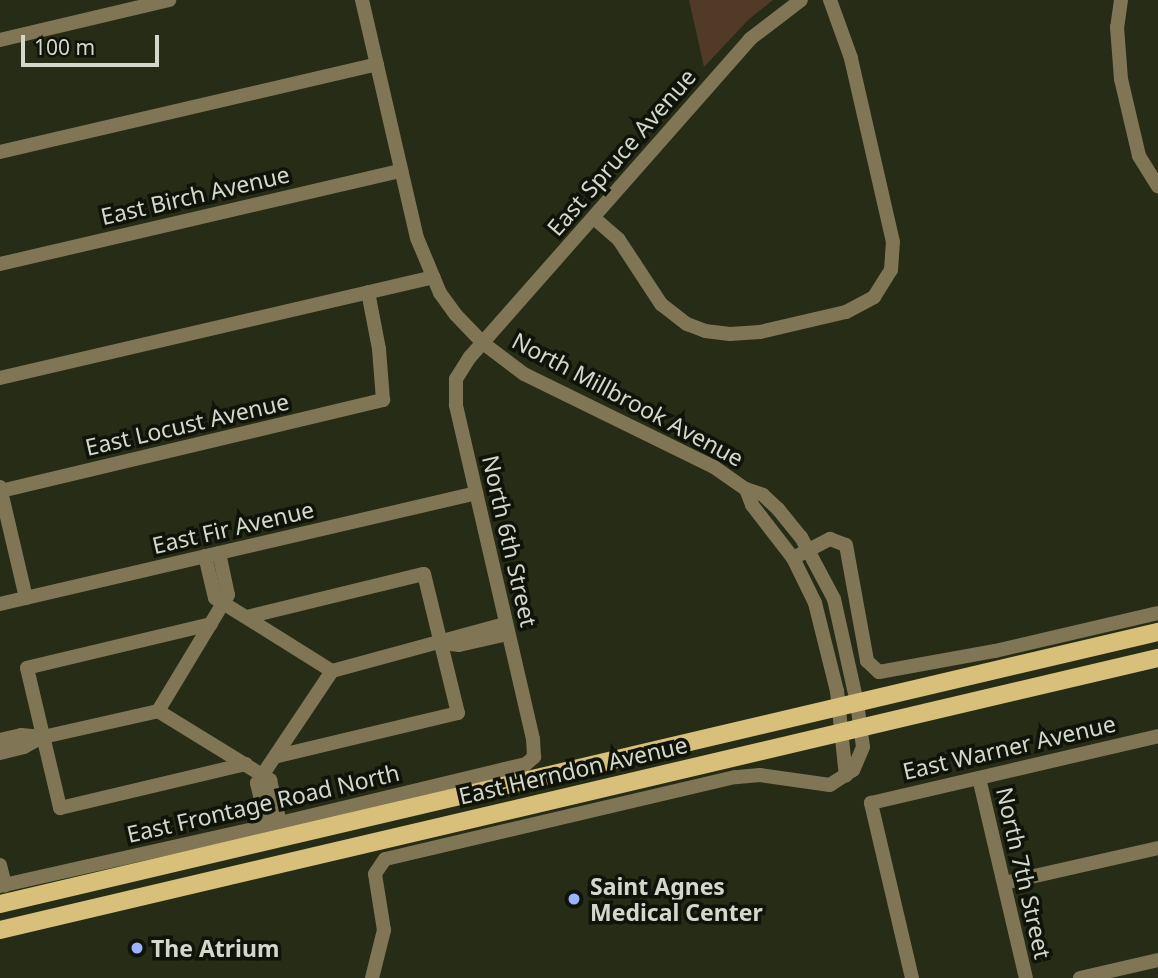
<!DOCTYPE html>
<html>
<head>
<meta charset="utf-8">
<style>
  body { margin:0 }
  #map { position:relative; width:1158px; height:978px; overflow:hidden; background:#262c15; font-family:"Noto Sans",sans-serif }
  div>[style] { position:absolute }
  .green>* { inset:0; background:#513a27 }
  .minor>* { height:14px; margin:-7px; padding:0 7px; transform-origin:7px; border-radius:7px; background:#807554 }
  .major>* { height:18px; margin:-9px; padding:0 9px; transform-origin:9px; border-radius:9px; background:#d8c07b }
  .dots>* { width:19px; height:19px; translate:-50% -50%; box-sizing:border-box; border:4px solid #101309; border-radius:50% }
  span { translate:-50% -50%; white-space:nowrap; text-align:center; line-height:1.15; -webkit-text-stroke:7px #101309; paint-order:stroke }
  .street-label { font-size:23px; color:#d4d8ca }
  .poi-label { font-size:23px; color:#d4d8ca; font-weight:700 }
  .left { translate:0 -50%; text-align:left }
  .scale { position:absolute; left:21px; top:35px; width:138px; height:32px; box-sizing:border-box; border:4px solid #d4d8ca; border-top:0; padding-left:9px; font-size:21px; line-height:24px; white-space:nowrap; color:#d4d8ca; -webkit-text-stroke:5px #101309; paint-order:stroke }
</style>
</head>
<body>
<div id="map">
  <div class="green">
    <div style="clip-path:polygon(689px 0,773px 0,749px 19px,704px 67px)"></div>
  </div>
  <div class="minor">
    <div style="left:362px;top:0;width:244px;rotate:77deg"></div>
    <div style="left:417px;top:238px;width:60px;rotate:67.3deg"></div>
    <div style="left:440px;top:293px;width:27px;rotate:54deg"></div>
    <div style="left:456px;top:315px;width:39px;rotate:46deg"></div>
    <div style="left:483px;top:343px;width:51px;rotate:37.1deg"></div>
    <div style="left:524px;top:374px;width:212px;rotate:26.1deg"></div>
    <div style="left:714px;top:467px;width:39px;rotate:35deg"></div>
    <div style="left:746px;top:489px;width:18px;rotate:19deg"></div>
    <div style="left:763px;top:495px;width:21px;rotate:43deg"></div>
    <div style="left:778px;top:509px;width:36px;rotate:51deg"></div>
    <div style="left:801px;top:537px;width:70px;rotate:62deg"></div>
    <div style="left:834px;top:599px;width:107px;rotate:77.5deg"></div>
    <div style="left:857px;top:703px;width:44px;rotate:82.2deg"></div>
    <div style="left:863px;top:747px;width:25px;rotate:113deg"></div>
    <div style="left:853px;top:770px;width:27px;rotate:147deg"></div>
    <div style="left:830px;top:785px;width:71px;rotate:-171.9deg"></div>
    <div style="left:760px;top:775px;width:25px;rotate:175deg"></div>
    <div style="left:735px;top:777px;width:359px;rotate:166.8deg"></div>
    <div style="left:385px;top:859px;width:18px;rotate:124deg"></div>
    <div style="left:375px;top:874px;width:57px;rotate:80.9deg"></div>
    <div style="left:384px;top:930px;width:49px;rotate:104deg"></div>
    <div style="left:1121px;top:0;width:27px;rotate:98deg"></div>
    <div style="left:1117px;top:27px;width:52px;rotate:85.6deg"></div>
    <div style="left:1121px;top:79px;width:79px;rotate:76.8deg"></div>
    <div style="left:1139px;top:156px;width:36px;rotate:58deg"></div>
    <div style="left:0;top:40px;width:174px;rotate:-13.3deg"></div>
    <div style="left:0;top:152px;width:387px;rotate:-13.1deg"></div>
    <div style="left:594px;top:218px;width:33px;rotate:41deg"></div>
    <div style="left:619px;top:240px;width:77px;rotate:56.7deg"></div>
    <div style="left:661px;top:304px;width:33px;rotate:38deg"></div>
    <div style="left:687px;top:324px;width:19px;rotate:21deg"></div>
    <div style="left:705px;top:331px;width:25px;rotate:7deg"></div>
    <div style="left:730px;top:334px;width:30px;rotate:-4deg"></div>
    <div style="left:760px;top:332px;width:88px;rotate:-13.1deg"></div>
    <div style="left:846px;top:312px;width:32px;rotate:-28deg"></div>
    <div style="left:874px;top:297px;width:32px;rotate:-58deg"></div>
    <div style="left:891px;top:270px;width:28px;rotate:-86deg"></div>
    <div style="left:893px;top:242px;width:189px;rotate:-102.9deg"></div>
    <div style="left:851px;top:58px;width:62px;rotate:-109.9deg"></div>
    <div style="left:0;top:264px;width:412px;rotate:-13.1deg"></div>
    <div style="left:0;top:378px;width:445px;rotate:-13.1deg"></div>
    <div style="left:0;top:487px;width:114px;rotate:76.8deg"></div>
    <div style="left:746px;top:489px;width:17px;rotate:69deg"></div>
    <div style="left:752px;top:505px;width:67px;rotate:52.3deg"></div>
    <div style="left:793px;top:558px;width:50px;rotate:63.9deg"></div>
    <div style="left:815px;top:603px;width:91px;rotate:76deg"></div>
    <div style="left:837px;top:691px;width:85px;rotate:84deg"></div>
    <div style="left:1px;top:491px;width:393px;rotate:-13.4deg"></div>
    <div style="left:383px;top:400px;width:51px;rotate:-94.5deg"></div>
    <div style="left:379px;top:349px;width:58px;rotate:-100.9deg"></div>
    <div style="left:219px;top:553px;width:43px;rotate:77.9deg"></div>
    <div style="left:228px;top:595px;width:135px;rotate:121.1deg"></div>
    <div style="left:158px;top:711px;width:132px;rotate:31.6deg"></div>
    <div style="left:270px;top:780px;width:44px;rotate:76.9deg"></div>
    <div style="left:205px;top:556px;width:43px;rotate:76.6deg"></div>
    <div style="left:215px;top:598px;width:138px;rotate:32deg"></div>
    <div style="left:332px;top:671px;width:135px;rotate:123.8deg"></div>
    <div style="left:257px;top:783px;width:44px;rotate:76.9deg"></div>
    <div style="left:793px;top:558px;width:42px;rotate:-27.2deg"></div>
    <div style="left:830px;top:539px;width:17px;rotate:21deg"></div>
    <div style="left:846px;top:545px;width:118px;rotate:79.7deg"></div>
    <div style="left:867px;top:661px;width:16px;rotate:43deg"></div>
    <div style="left:879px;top:672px;width:118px;rotate:-10.3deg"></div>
    <div style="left:995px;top:651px;width:167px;rotate:-13.1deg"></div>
    <div style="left:0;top:604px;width:489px;rotate:-13.1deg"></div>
    <div style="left:247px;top:617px;width:182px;rotate:-13.7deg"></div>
    <div style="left:424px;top:574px;width:143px;rotate:76.3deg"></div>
    <div style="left:458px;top:713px;width:186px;rotate:166.6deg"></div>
    <div style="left:211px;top:624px;width:189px;rotate:166.6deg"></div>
    <div style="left:27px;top:668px;width:144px;rotate:76.7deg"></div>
    <div style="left:60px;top:808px;width:191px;rotate:-13.3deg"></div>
    <div style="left:443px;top:643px;width:16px;rotate:7deg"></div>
    <div style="left:459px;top:645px;width:50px;rotate:-12.7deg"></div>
    <div style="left:332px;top:671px;width:179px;rotate:-15.2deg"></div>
    <div style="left:0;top:740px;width:22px;rotate:-13deg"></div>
    <div style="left:21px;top:735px;width:22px;rotate:5deg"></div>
    <div style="left:43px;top:737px;width:118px;rotate:-12.7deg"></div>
    <div style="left:0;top:753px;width:25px;rotate:-14deg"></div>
    <div style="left:24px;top:747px;width:21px;rotate:-29deg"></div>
    <div style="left:979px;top:778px;width:205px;rotate:76.8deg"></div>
    <div style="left:0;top:865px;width:21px;rotate:76deg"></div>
    <div style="left:1004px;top:883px;width:158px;rotate:-12.8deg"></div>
    <div style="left:0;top:886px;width:287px;rotate:-12.7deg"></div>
    <div style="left:280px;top:823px;width:253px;rotate:-13.5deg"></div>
    <div style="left:526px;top:764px;width:11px;rotate:-41deg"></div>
    <div style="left:534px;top:757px;width:18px;rotate:-93deg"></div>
    <div style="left:533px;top:739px;width:343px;rotate:-103deg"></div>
    <div style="left:456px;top:405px;width:26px;rotate:-90deg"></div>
    <div style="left:456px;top:379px;width:26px;rotate:-58deg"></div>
    <div style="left:470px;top:357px;width:424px;rotate:-48.6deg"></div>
    <div style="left:750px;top:39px;width:64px;rotate:-37.4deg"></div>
    <div style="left:912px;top:978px;width:180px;rotate:-103.2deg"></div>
    <div style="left:871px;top:803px;width:295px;rotate:-13.1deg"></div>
    <div style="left:1080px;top:978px;width:80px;rotate:-13deg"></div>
  </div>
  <div class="major">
    <div style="left:0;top:904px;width:1190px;rotate:-13.22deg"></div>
    <div style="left:0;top:930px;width:1190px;rotate:-13.22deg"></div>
  </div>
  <div class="dots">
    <div style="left:574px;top:899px;background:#9bb4fd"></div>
    <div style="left:137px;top:948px;background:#9bb4fd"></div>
  </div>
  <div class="street-label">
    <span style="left:621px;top:152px;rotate:-49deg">East Spruce Avenue</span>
    <span style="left:195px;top:195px;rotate:-13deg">East Birch Avenue</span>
    <span style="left:628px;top:399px;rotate:28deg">North Millbrook Avenue</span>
    <span style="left:187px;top:424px;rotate:-13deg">East Locust Avenue</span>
    <span style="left:233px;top:527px;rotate:-13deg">East Fir Avenue</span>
    <span style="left:510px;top:541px;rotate:77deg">North 6th Street</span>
    <span style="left:1009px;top:747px;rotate:-13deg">East Warner Avenue</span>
    <span style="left:573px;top:770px;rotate:-13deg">East Herndon Avenue</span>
    <span style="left:263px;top:803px;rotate:-13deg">East Frontage Road North</span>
    <span style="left:1024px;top:873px;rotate:77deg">North 7th Street</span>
  </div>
  <div class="poi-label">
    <span class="left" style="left:590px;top:899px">Saint Agnes<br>Medical Center</span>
    <span class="left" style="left:151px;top:948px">The Atrium</span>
  </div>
  <div class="scale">100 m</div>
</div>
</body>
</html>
